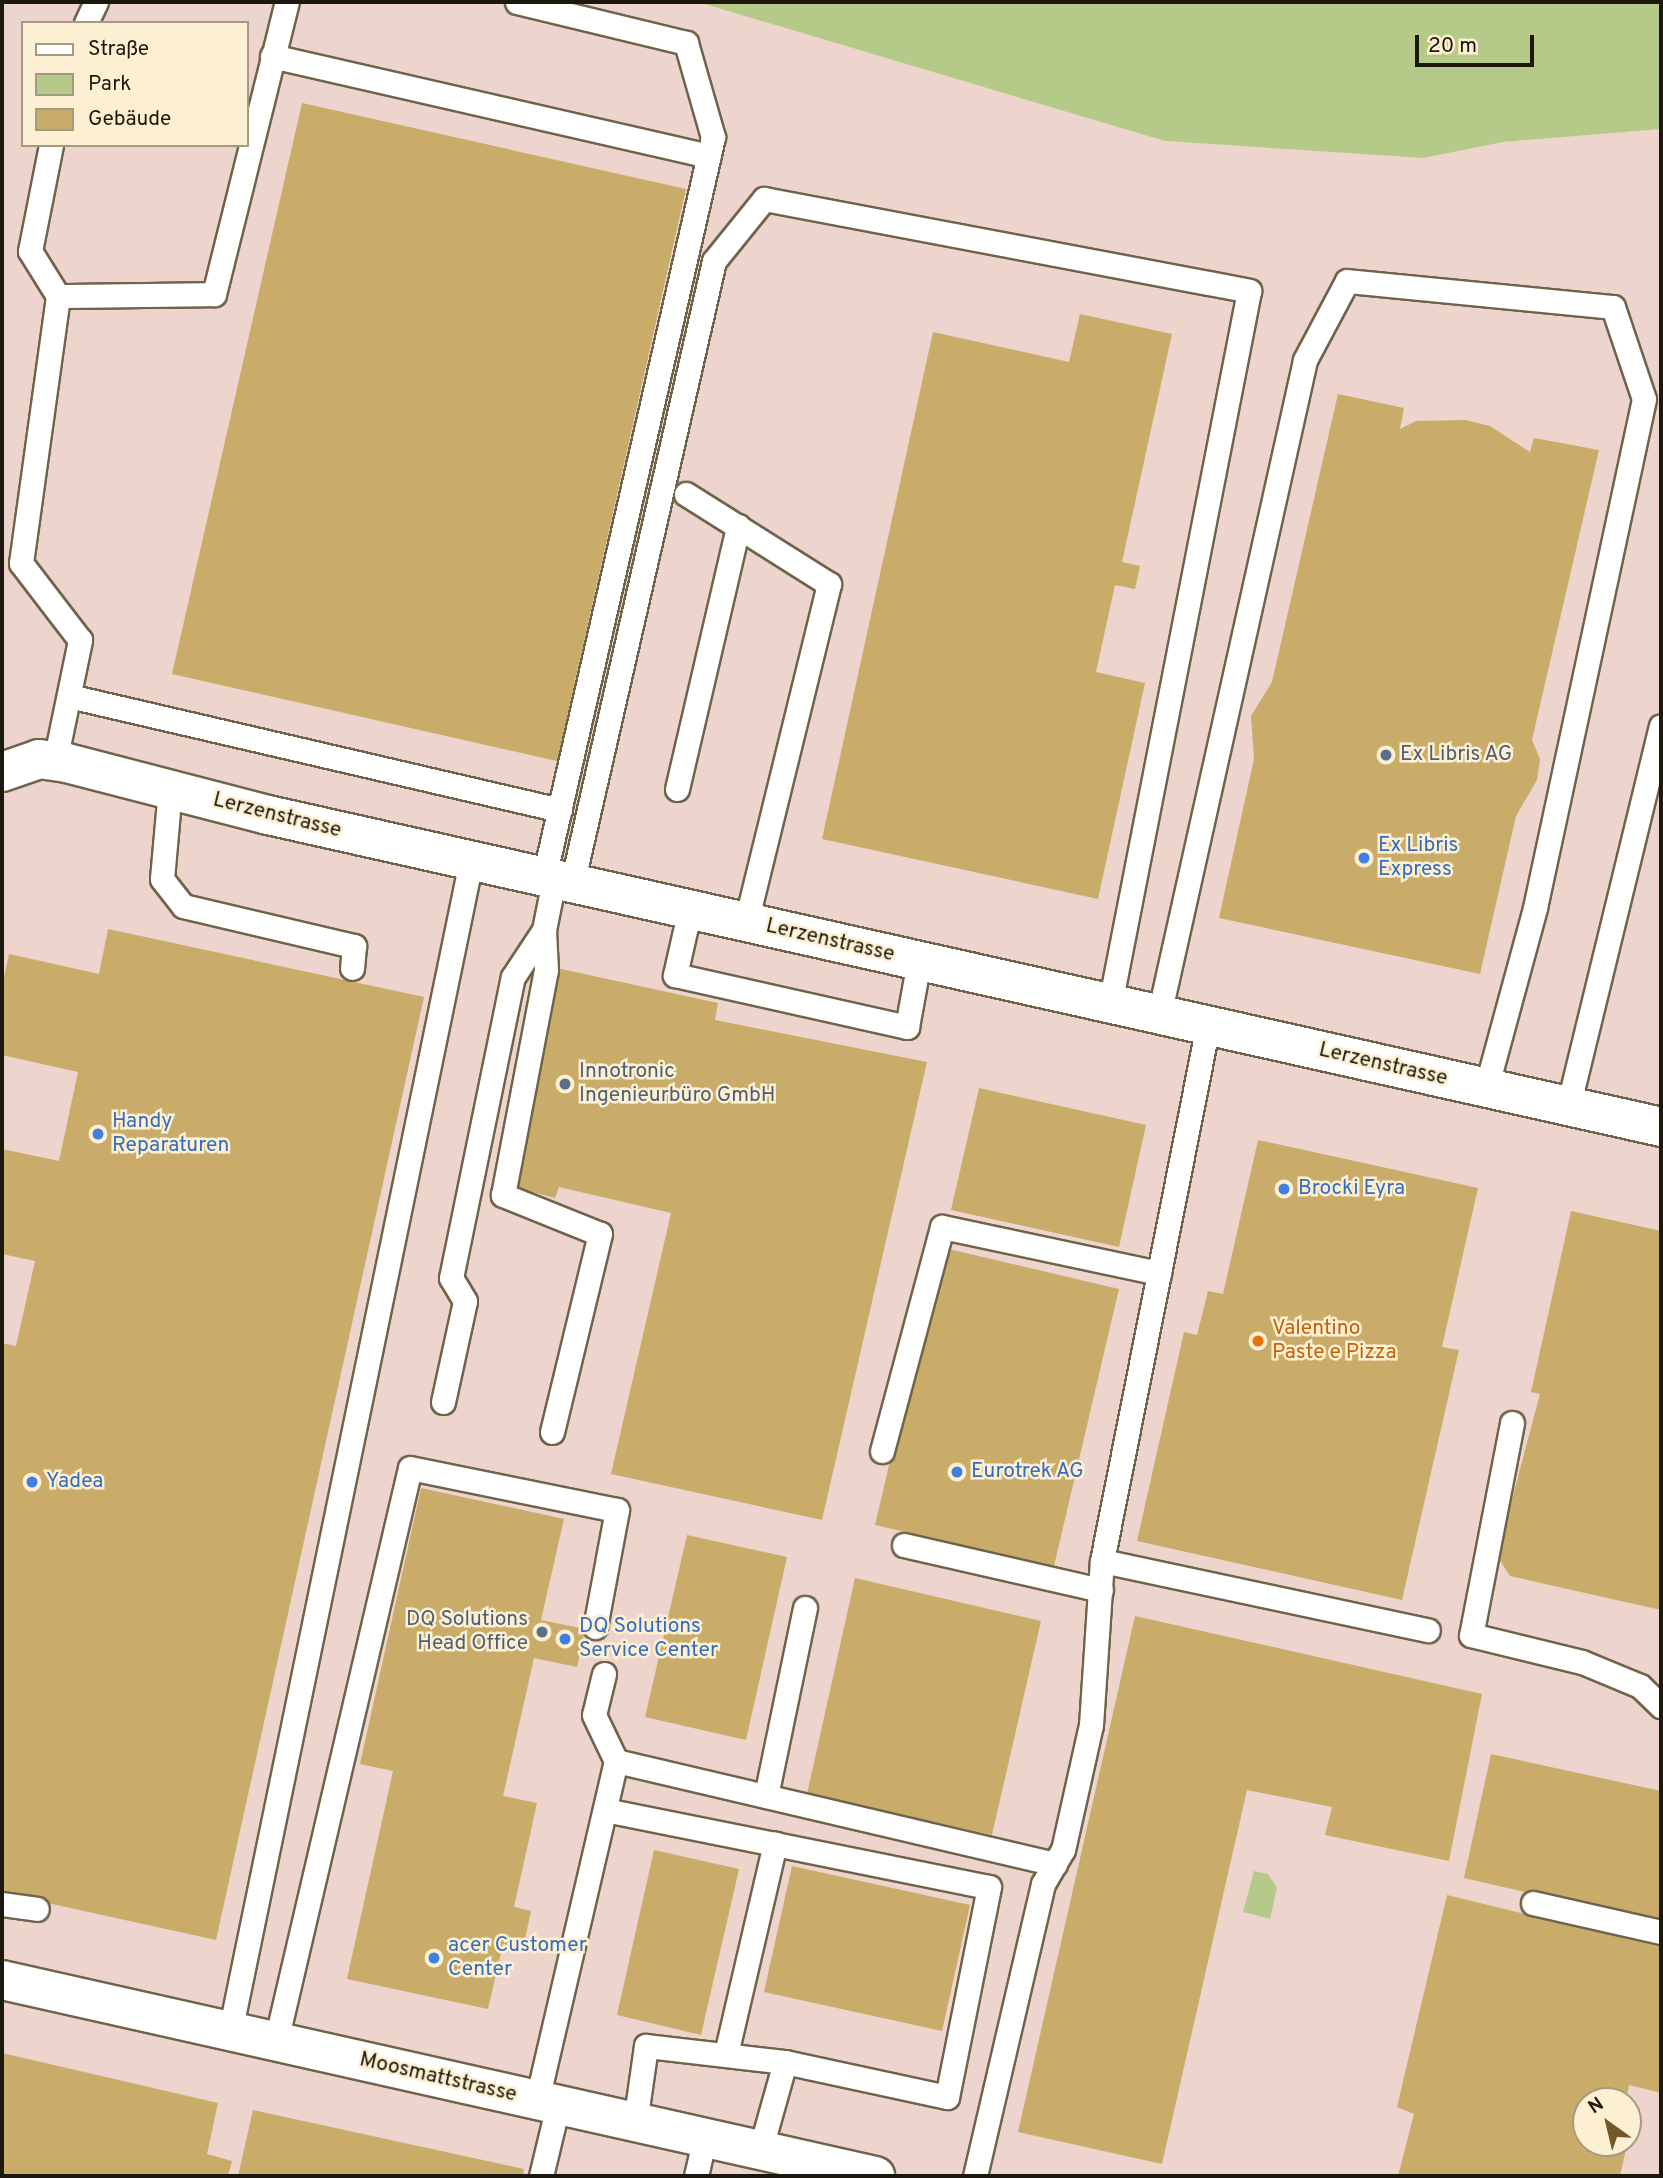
<!DOCTYPE html>
<html>
<head>
<meta charset="utf-8">
<style>
  body { margin:0 }
  #map { position:relative; width:1663px; height:2178px; overflow:hidden; background:#f0e3c5; font-family:Overpass,sans-serif }
  div>[style] { position:absolute }
  .commercial>* { inset:0; background:#edd4cc }
  .green>* { inset:0; background:#b5ca89 }
  .building>* { inset:0; background:#c9ac69 }
  .roads { filter:drop-shadow(2px 0 #6f6349) drop-shadow(-2px 0 #6f6349) drop-shadow(0 2px #6f6349) drop-shadow(0 -2px #6f6349) }
  .service>* { height:23px; margin:-11.5px; padding:0 11.5px; transform-origin:11.5px; border-radius:11.5px; background:#fff }
  .minor>* { height:38px; margin:-19px; padding:0 19px; transform-origin:19px; border-radius:19px; background:#fff }
  .dots>* { width:19px; height:19px; translate:-50% -50%; box-sizing:border-box; border:4px solid #fdf0d2; border-radius:50% }
  span { translate:-50% -50%; white-space:nowrap; text-align:center; line-height:1.15; -webkit-text-stroke:5px #fdf0d2; paint-order:stroke }
  .service-label { font-size:21px; color:#4e5e75 }
  .left { translate:0 -50%; text-align:left }
  .right { translate:-100% -50%; text-align:right }
  .street-label { font-size:21px; color:#1c180d }
  .shop-label { font-size:21px; color:#366cbe }
  .food-label { font-size:21px; color:#c56008 }
  .frame { position:absolute; inset:0; border:4px solid #1c180d; pointer-events:none }
  .legend { position:absolute; left:21px; top:21px; width:228px; height:126px; box-sizing:border-box; background:#fdf0d2; border:2px solid #a39a83; margin:0; padding:9px 12px; list-style:none; font-size:21px; color:#1c180d }
  .legend li { display:flex; align-items:center; gap:14px; height:35px }
  .legend b { width:35px; border:2px solid #a39a83 }
  .north { position:absolute; left:1572px; top:2087px; width:70px; height:70px; box-sizing:border-box; background:#fdf0d2; border:2px solid #a39a83; border-radius:50%; rotate:326deg; font-size:19px; font-weight:700; line-height:28px; text-align:center; color:#1c180d }
  .north::after { content:''; display:block; margin:auto; width:24px; height:32px; background:#73572a; clip-path:polygon(50% 0,100% 100%,50% 72%,0 100%) }
  .scale { position:absolute; left:1415px; top:35px; width:119px; height:32px; box-sizing:border-box; border:4px solid #1c180d; border-top:0; padding-left:9px; font-size:21px; line-height:24px; white-space:nowrap; color:#1c180d; -webkit-text-stroke:5px #fdf0d2; paint-order:stroke }
</style>
</head>
<body>
<div id="map">
  <div class="commercial">
    <div style="clip-path:polygon(evenodd,2px 2px,698px 2px,1165px 141px,1422px 158px,1503px 142px,1661px 129px,1661px 2176px,2px 2176px,2px 2px,23px 23px,247px 23px,247px 145px,23px 145px,23px 23px,2px 2px,1586px 2101px,1628px 2101px,1628px 2143px,1586px 2143px,1586px 2101px)"></div>
  </div>
  <div class="green">
    <div style="clip-path:polygon(698px 2px,1661px 2px,1661px 129px,1503px 142px,1423px 158px,1165px 141px)"></div>
    <div style="clip-path:polygon(1254px 1871px,1268px 1874px,1277px 1888px,1270px 1919px,1243px 1912px)"></div>
  </div>
  <div class="building">
    <div style="clip-path:polygon(302px 103px,686px 189px,557px 761px,172px 674px)"></div>
    <div style="clip-path:polygon(1080px 314px,1172px 334px,1122px 562px,1140px 566px,1135px 589px,1115px 585px,1096px 672px,1145px 683px,1098px 899px,822px 839px,933px 332px,1069px 362px)"></div>
    <div style="clip-path:polygon(1338px 394px,1404px 408px,1400px 429px,1416px 421px,1465px 420px,1490px 426px,1530px 452px,1534px 438px,1599px 450px,1532px 740px,1540px 759px,1537px 780px,1516px 816px,1480px 974px,1219px 918px,1254px 759px,1251px 716px,1272px 682px)"></div>
    <div style="clip-path:polygon(108px 929px,424px 997px,216px 1940px,2px 1893px,2px 1343px,16px 1346px,35px 1261px,2px 1254px,2px 1149px,59px 1161px,78px 1072px,2px 1055px,2px 987px,9px 954px,99px 974px)"></div>
    <div style="clip-path:polygon(552px 967px,718px 1003px,715px 1020px,927px 1062px,822px 1520px,611px 1474px,671px 1213px,559px 1187px,555px 1198px,505px 1185px)"></div>
    <div style="clip-path:polygon(979px 1088px,1146px 1125px,1119px 1247px,951px 1210px)"></div>
    <div style="clip-path:polygon(1258px 1140px,1478px 1188px,1442px 1347px,1459px 1350px,1402px 1600px,1137px 1541px,1184px 1332px,1197px 1335px,1208px 1291px,1223px 1294px)"></div>
    <div style="clip-path:polygon(1571px 1211px,1661px 1231px,1661px 1610px,1510px 1576px,1497px 1556px,1540px 1394px,1531px 1392px)"></div>
    <div style="clip-path:polygon(940px 1247px,1119px 1289px,1054px 1566px,875px 1525px)"></div>
    <div style="clip-path:polygon(421px 1488px,564px 1519px,541px 1620px,585px 1629px,577px 1667px,534px 1658px,503px 1796px,537px 1803px,514px 1907px,531px 1911px,523px 1948px,503px 1944px,488px 2009px,347px 1979px,393px 1771px,360px 1764px)"></div>
    <div style="clip-path:polygon(687px 1535px,787px 1557px,746px 1740px,645px 1717px)"></div>
    <div style="clip-path:polygon(855px 1578px,1041px 1621px,992px 1835px,807px 1794px)"></div>
    <div style="clip-path:polygon(1135px 1616px,1482px 1694px,1449px 1861px,1325px 1835px,1332px 1807px,1247px 1790px,1162px 2164px,1018px 2132px)"></div>
    <div style="clip-path:polygon(1491px 1754px,1661px 1791px,1661px 1923px,1464px 1878px)"></div>
    <div style="clip-path:polygon(654px 1850px,739px 1869px,701px 2035px,617px 2015px)"></div>
    <div style="clip-path:polygon(792px 1866px,970px 1905px,942px 2031px,764px 1992px)"></div>
    <div style="clip-path:polygon(1447px 1895px,1661px 1947px,1661px 2093px,1629px 2085px,1626px 2101px,1586px 2101px,1586px 2143px,1626px 2149px,1620px 2176px,1398px 2176px,1414px 2114px,1397px 2107px)"></div>
    <div style="clip-path:polygon(2px 2053px,218px 2103px,207px 2154px,232px 2161px,228px 2176px,2px 2176px)"></div>
    <div style="clip-path:polygon(253px 2110px,524px 2169px,523px 2176px,238px 2176px)"></div>
  </div>
  <div class="roads">
    <div class="service">
      <div style="left:517px;top:2px;width:174px;rotate:13.6deg"></div>
      <div style="left:686px;top:43px;width:98px;rotate:74deg"></div>
      <div style="left:713px;top:137px;width:759px;rotate:102.86deg"></div>
      <div style="left:86px;top:23px;width:23px;rotate:-65deg"></div>
      <div style="left:272px;top:56px;width:448px;rotate:12.9deg"></div>
      <div style="left:51px;top:145px;width:108px;rotate:101.2deg"></div>
      <div style="left:30px;top:251px;width:53px;rotate:58.1deg"></div>
      <div style="left:686px;top:494px;width:169px;rotate:32.2deg"></div>
      <div style="left:829px;top:584px;width:348px;rotate:103.8deg"></div>
      <div style="left:69px;top:696px;width:504px;rotate:13.07deg"></div>
      <div style="left:55px;top:761px;width:124px;rotate:-78.3deg"></div>
      <div style="left:80px;top:640px;width:97px;rotate:-127.5deg"></div>
      <div style="left:21px;top:563px;width:270px;rotate:-82.1deg"></div>
      <div style="left:58px;top:296px;width:156px;rotate:-0.7deg"></div>
      <div style="left:214px;top:294px;width:301px;rotate:-76deg"></div>
      <div style="left:170px;top:789px;width:90px;rotate:95.1deg"></div>
      <div style="left:162px;top:879px;width:34px;rotate:52deg"></div>
      <div style="left:183px;top:906px;width:176px;rotate:13.2deg"></div>
      <div style="left:354px;top:946px;width:22px;rotate:95deg"></div>
      <div style="left:677px;top:789px;width:270px;rotate:-76.9deg"></div>
      <div style="left:572px;top:884px;width:639px;rotate:-77.16deg"></div>
      <div style="left:714px;top:261px;width:80px;rotate:-51.1deg"></div>
      <div style="left:764px;top:199px;width:494px;rotate:10.7deg"></div>
      <div style="left:1249px;top:291px;width:726px;rotate:101.03deg"></div>
      <div style="left:690px;top:909px;width:68px;rotate:102.8deg"></div>
      <div style="left:675px;top:975px;width:238px;rotate:12.6deg"></div>
      <div style="left:907px;top:1027px;width:67px;rotate:-79.7deg"></div>
      <div style="left:1159px;top:1015px;width:671px;rotate:-77.43deg"></div>
      <div style="left:1305px;top:360px;width:89px;rotate:-62deg"></div>
      <div style="left:1347px;top:281px;width:267px;rotate:5.6deg"></div>
      <div style="left:1613px;top:307px;width:97px;rotate:71.4deg"></div>
      <div style="left:1644px;top:399px;width:521px;rotate:102.09deg"></div>
      <div style="left:1535px;top:908px;width:187px;rotate:105.2deg"></div>
      <div style="left:1208px;top:1025px;width:546px;rotate:101.19deg"></div>
      <div style="left:1102px;top:1561px;width:333px;rotate:12deg"></div>
      <div style="left:1568px;top:1107px;width:392px;rotate:-76.3deg"></div>
      <div style="left:443px;top:1402px;width:103px;rotate:-77.7deg"></div>
      <div style="left:465px;top:1301px;width:27px;rotate:-121deg"></div>
      <div style="left:451px;top:1278px;width:307px;rotate:-78.4deg"></div>
      <div style="left:513px;top:977px;width:56px;rotate:-56.6deg"></div>
      <div style="left:1512px;top:1423px;width:216px;rotate:100.9deg"></div>
      <div style="left:1471px;top:1635px;width:114px;rotate:13.7deg"></div>
      <div style="left:1582px;top:1662px;width:63px;rotate:22.5deg"></div>
      <div style="left:1640px;top:1686px;width:29px;rotate:44deg"></div>
      <div style="left:552px;top:1432px;width:204px;rotate:-76.4deg"></div>
      <div style="left:600px;top:1234px;width:105px;rotate:-158.1deg"></div>
      <div style="left:503px;top:1195px;width:229px;rotate:-79.2deg"></div>
      <div style="left:546px;top:970px;width:40px;rotate:-92.9deg"></div>
      <div style="left:544px;top:930px;width:51px;rotate:-78.7deg"></div>
      <div style="left:882px;top:1451px;width:232px;rotate:-75deg"></div>
      <div style="left:942px;top:1227px;width:222px;rotate:12deg"></div>
      <div style="left:904px;top:1545px;width:202px;rotate:12.9deg"></div>
      <div style="left:604px;top:1674px;width:42px;rotate:103.7deg"></div>
      <div style="left:594px;top:1715px;width:51px;rotate:64.4deg"></div>
      <div style="left:766px;top:1796px;width:192px;rotate:-78.3deg"></div>
      <div style="left:605px;top:1810px;width:173px;rotate:11.3deg"></div>
      <div style="left:1533px;top:1903px;width:131px;rotate:12.8deg"></div>
      <div style="left:2px;top:1904px;width:35px;rotate:8deg"></div>
      <div style="left:230px;top:2032px;width:1196px;rotate:-78.37deg"></div>
      <div style="left:276px;top:2041px;width:588px;rotate:-76.84deg"></div>
      <div style="left:410px;top:1468px;width:211px;rotate:11.5deg"></div>
      <div style="left:617px;top:1510px;width:119px;rotate:100.6deg"></div>
      <div style="left:726px;top:2054px;width:216px;rotate:-76.9deg"></div>
      <div style="left:775px;top:1844px;width:218px;rotate:11.4deg"></div>
      <div style="left:989px;top:1887px;width:214px;rotate:101.3deg"></div>
      <div style="left:947px;top:2097px;width:166px;rotate:-167.8deg"></div>
      <div style="left:785px;top:2062px;width:92px;rotate:105.7deg"></div>
      <div style="left:537px;top:2100px;width:348px;rotate:-76.9deg"></div>
      <div style="left:616px;top:1761px;width:451px;rotate:13.2deg"></div>
      <div style="left:635px;top:2123px;width:78px;rotate:-81.9deg"></div>
      <div style="left:646px;top:2046px;width:140px;rotate:6.6deg"></div>
      <div style="left:541px;top:2176px;width:73px;rotate:-76.5deg"></div>
      <div style="left:696px;top:2176px;width:39px;rotate:-77deg"></div>
      <div style="left:975px;top:2176px;width:300px;rotate:-76.9deg"></div>
      <div style="left:1043px;top:1884px;width:39px;rotate:-60deg"></div>
      <div style="left:1063px;top:1850px;width:128px;rotate:-77.4deg"></div>
      <div style="left:1091px;top:1725px;width:164px;rotate:-86.2deg"></div>
    </div>
    <div class="minor">
      <div style="left:2px;top:772px;width:39px;rotate:-19deg"></div>
      <div style="left:39px;top:759px;width:28px;rotate:8deg"></div>
      <div style="left:67px;top:763px;width:208px;rotate:14.5deg"></div>
      <div style="left:268px;top:815px;width:1428px;rotate:12.62deg"></div>
      <div style="left:2px;top:1980px;width:895px;rotate:12.65deg"></div>
    </div>
  </div>
  <div class="dots">
    <div style="left:1386px;top:755px;background:#5c6f8a"></div>
    <div style="left:1364px;top:858px;background:#3f7fe0"></div>
    <div style="left:565px;top:1084px;background:#5c6f8a"></div>
    <div style="left:98px;top:1134px;background:#3f7fe0"></div>
    <div style="left:1284px;top:1189px;background:#3f7fe0"></div>
    <div style="left:1258px;top:1341px;background:#e8710a"></div>
    <div style="left:957px;top:1472px;background:#3f7fe0"></div>
    <div style="left:32px;top:1482px;background:#3f7fe0"></div>
    <div style="left:542px;top:1632px;background:#5c6f8a"></div>
    <div style="left:565px;top:1639px;background:#3f7fe0"></div>
    <div style="left:434px;top:1958px;background:#3f7fe0"></div>
  </div>
  <div class="service-label">
    <span class="left" style="left:1400px;top:755px">Ex Libris AG</span>
    <span class="left" style="left:579px;top:1084px">Innotronic<br>Ingenieurbüro GmbH</span>
    <span class="right" style="left:528px;top:1632px">DQ Solutions<br>Head Office</span>
  </div>
  <div class="street-label">
    <span style="left:277px;top:816px;rotate:14deg">Lerzenstrasse</span>
    <span style="left:830px;top:941px;rotate:13deg">Lerzenstrasse</span>
    <span style="left:1383px;top:1065px;rotate:13deg">Lerzenstrasse</span>
    <span style="left:438px;top:2078px;rotate:13deg">Moosmattstrasse</span>
  </div>
  <div class="shop-label">
    <span class="left" style="left:1378px;top:858px">Ex Libris<br>Express</span>
    <span class="left" style="left:112px;top:1134px">Handy<br>Reparaturen</span>
    <span class="left" style="left:1298px;top:1189px">Brocki Eyra</span>
    <span class="left" style="left:971px;top:1472px">Eurotrek AG</span>
    <span class="left" style="left:46px;top:1482px">Yadea</span>
    <span class="left" style="left:579px;top:1639px">DQ Solutions<br>Service Center</span>
    <span class="left" style="left:448px;top:1958px">acer Customer<br>Center</span>
  </div>
  <div class="food-label">
    <span class="left" style="left:1272px;top:1341px">Valentino<br>Paste e Pizza</span>
  </div>
  <div class="frame"></div>
  <ul class="legend">
  <li><b style="height:9px;background:#fff"></b>Straße</li>
  <li><b style="height:19px;background:#b5ca89"></b>Park</li>
  <li><b style="height:19px;background:#c9ac69"></b>Gebäude</li>
  </ul>
  <div class="north">N</div>
  <div class="scale">20 m</div>
</div>
</body>
</html>
